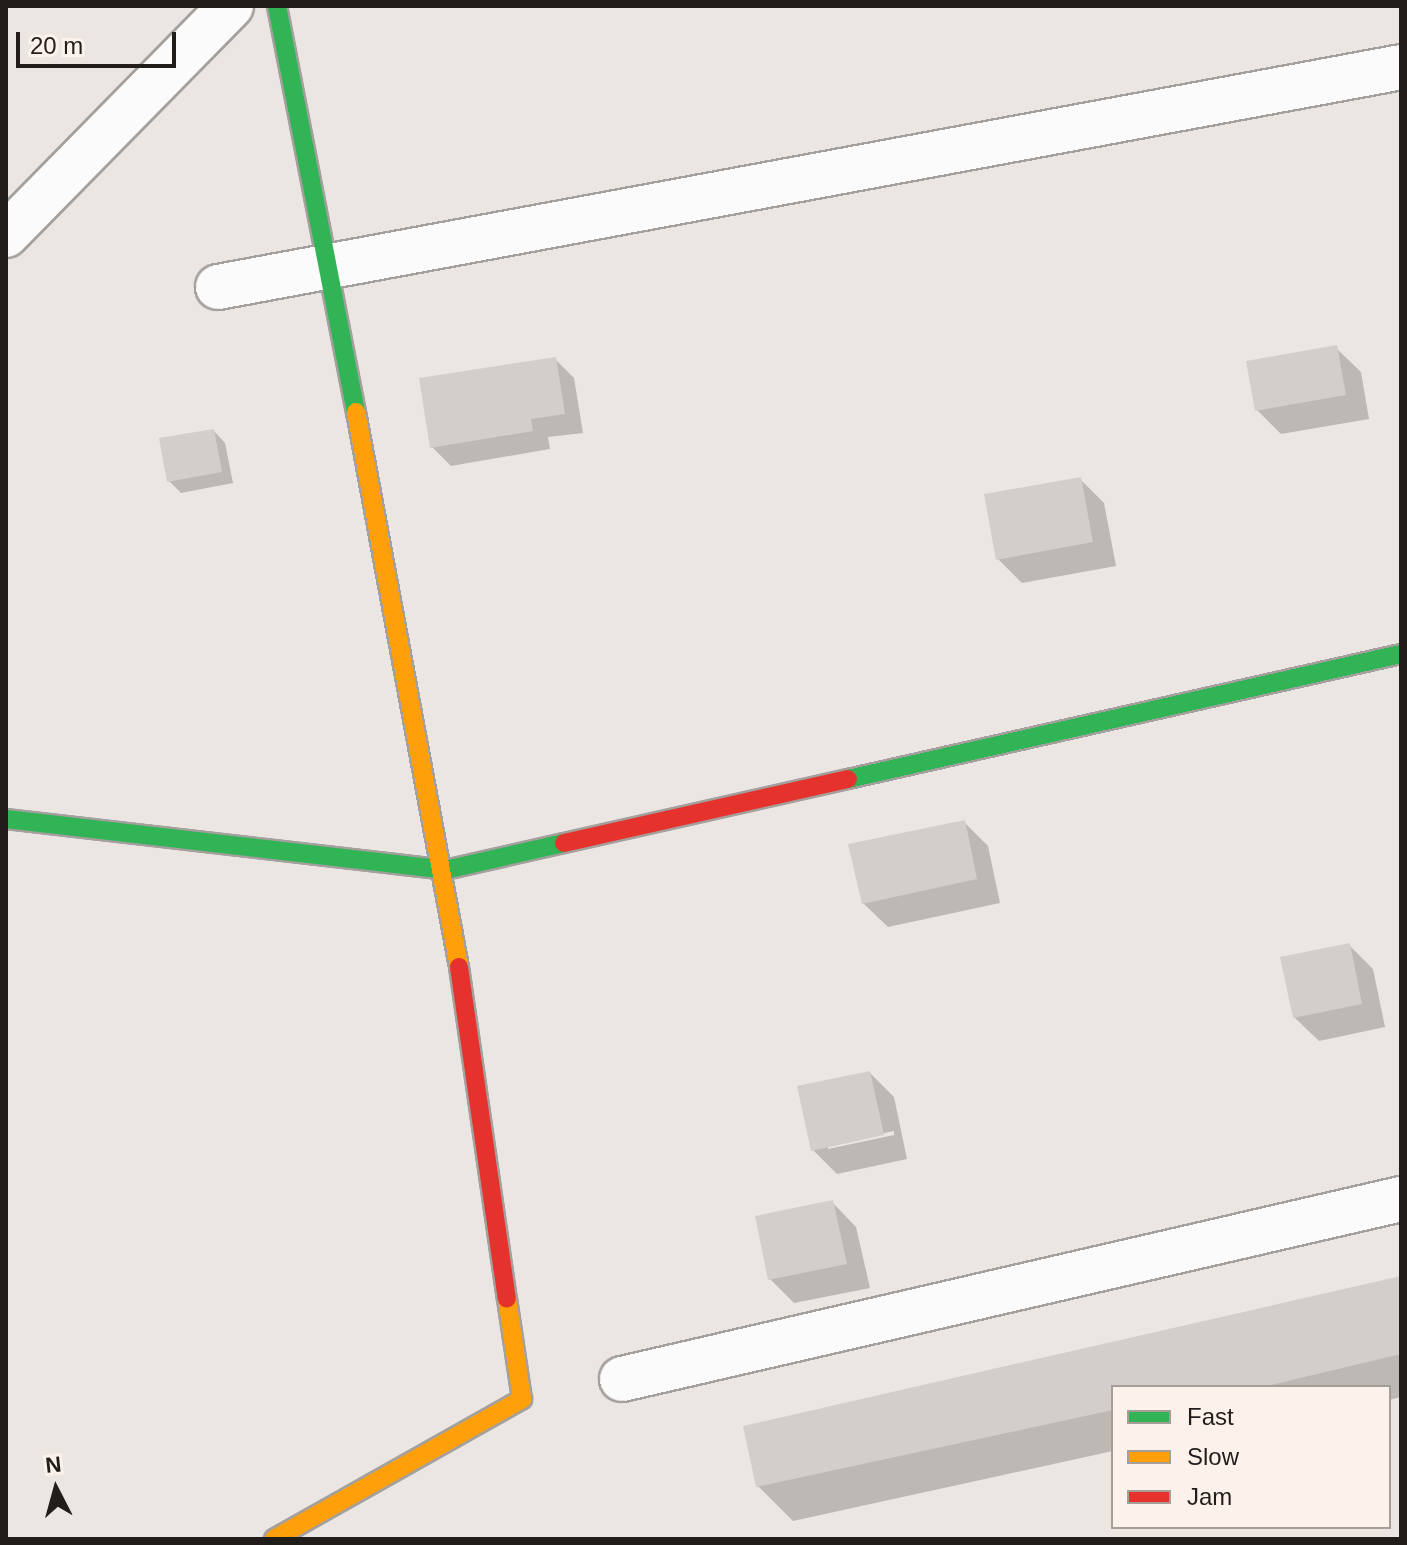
<!DOCTYPE html>
<html>
<head>
<meta charset="utf-8">
<style>
  body { margin:0 }
  #map { position:relative; width:1407px; height:1545px; overflow:hidden; background:#ebe6e2; font-family:Arial,sans-serif }
  div>[style] { position:absolute }
  .shadow>* { inset:0; background:#0003 }
  .building>* { inset:0; background:#d2cecc }
  .roads { filter:drop-shadow(2px 0 #a4a09d) drop-shadow(-2px 0 #a4a09d) drop-shadow(0 2px #a4a09d) drop-shadow(0 -2px #a4a09d) }
  .street>* { height:44px; margin:-22px; padding:0 22px; transform-origin:22px; border-radius:22px; background:#fcfbfb }
  .fast>* { height:18px; margin:-9px; padding:0 9px; transform-origin:9px; border-radius:9px; background:#30b455 }
  .slow>* { height:18px; margin:-9px; padding:0 9px; transform-origin:9px; border-radius:9px; background:#ff9f0a }
  .jam>* { height:18px; margin:-9px; padding:0 9px; transform-origin:9px; border-radius:9px; background:#e5322d }
  span { translate:-50% -50%; white-space:nowrap; text-align:center; line-height:1.15; -webkit-text-stroke:7px #fdf2eb; paint-order:stroke }
  .frame { position:absolute; inset:0; border:8px solid #201d1a; pointer-events:none }
  .legend { position:absolute; left:1111px; top:1385px; width:280px; height:144px; box-sizing:border-box; background:#fdf2eb; border:2px solid #a59d97; margin:0; padding:10px 14px; list-style:none; font-size:24px; color:#201d1a }
  .legend li { display:flex; align-items:center; gap:16px; height:40px }
  .legend b { width:40px; border:2px solid #a59d97 }
  .north { position:absolute; left:16px; top:1449px; width:80px; height:80px; -webkit-text-stroke:6px #fdf2eb; paint-order:stroke; rotate:354deg; font-size:22px; font-weight:700; line-height:32px; text-align:center; color:#201d1a }
  .north::after { content:''; display:block; margin:auto; width:28px; height:36px; background:#201d1a; clip-path:polygon(50% 0,100% 100%,50% 72%,0 100%) }
  .scale { position:absolute; left:16px; top:32px; width:160px; height:36px; box-sizing:border-box; border:4px solid #201d1a; border-top:0; padding-left:10px; font-size:24px; line-height:28px; white-space:nowrap; color:#201d1a; -webkit-text-stroke:6px #fdf2eb; paint-order:stroke }
</style>
</head>
<body>
<div id="map">
  <div class="shadow">
    <div style="clip-path:polygon(1336px 348px,1361px 372px,1369px 419px,1281px 434px,1257px 410px)"></div>
    <div style="clip-path:polygon(555px 359px,574px 378px,583px 433px,548px 437px,550px 449px,451px 466px,432px 447px)"></div>
    <div style="clip-path:polygon(214px 431px,225px 443px,233px 483px,181px 493px,169px 481px)"></div>
    <div style="clip-path:polygon(1080px 479px,1104px 503px,1116px 566px,1022px 583px,998px 559px)"></div>
    <div style="clip-path:polygon(964px 822px,988px 846px,1000px 903px,888px 927px,863px 903px)"></div>
    <div style="clip-path:polygon(1349px 945px,1373px 969px,1385px 1027px,1319px 1041px,1294px 1017px)"></div>
    <div style="clip-path:polygon(evenodd,870px 1073px,894px 1097px,907px 1159px,837px 1174px,813px 1150px,870px 1073px,894px 1131px,894px 1135px,828px 1149px,828px 1145px,894px 1131px)"></div>
    <div style="clip-path:polygon(832px 1202px,856px 1227px,870px 1288px,794px 1303px,770px 1279px)"></div>
    <div style="clip-path:polygon(1401px 1278px,1401px 1397px,1389px 1400px,1389px 1387px,1113px 1387px,1113px 1451px,793px 1521px,758px 1486px)"></div>
  </div>
  <div class="building">
    <div style="clip-path:polygon(1337px 345px,1346px 395px,1255px 411px,1246px 361px)"></div>
    <div style="clip-path:polygon(556px 357px,565px 414px,531px 419px,533px 431px,430px 448px,419px 378px)"></div>
    <div style="clip-path:polygon(214px 429px,222px 472px,167px 482px,159px 438px)"></div>
    <div style="clip-path:polygon(1081px 477px,1093px 542px,996px 560px,984px 494px)"></div>
    <div style="clip-path:polygon(965px 820px,977px 879px,862px 904px,848px 844px)"></div>
    <div style="clip-path:polygon(1350px 943px,1362px 1004px,1293px 1018px,1280px 957px)"></div>
    <div style="clip-path:polygon(870px 1071px,884px 1135px,811px 1151px,797px 1086px)"></div>
    <div style="clip-path:polygon(833px 1200px,847px 1264px,768px 1280px,755px 1216px)"></div>
    <div style="clip-path:polygon(1401px 1276px,1401px 1354px,1263px 1387px,1113px 1387px,1113px 1410px,756px 1487px,743px 1426px)"></div>
  </div>
  <div class="roads">
    <div class="street">
      <div style="left:6px;top:235px;width:321px;rotate:-45.5deg"></div>
      <div style="left:218px;top:287px;width:1203px;rotate:-10.53deg"></div>
      <div style="left:622px;top:1379px;width:800px;rotate:-13.01deg"></div>
    </div>
    <div class="fast">
      <div style="left:277px;top:6px;width:414px;rotate:79deg"></div>
      <div style="left:848px;top:779px;width:567px;rotate:-12.74deg"></div>
      <div style="left:6px;top:819px;width:442px;rotate:6.6deg"></div>
      <div style="left:445px;top:870px;width:122px;rotate:-12.8deg"></div>
    </div>
    <div class="slow">
      <div style="left:356px;top:412px;width:564px;rotate:79.49deg"></div>
      <div style="left:274px;top:1539px;width:285px;rotate:-29.4deg"></div>
      <div style="left:522px;top:1399px;width:101px;rotate:-98.5deg"></div>
    </div>
    <div class="jam">
      <div style="left:564px;top:843px;width:291px;rotate:-12.7deg"></div>
      <div style="left:459px;top:967px;width:335px;rotate:81.8deg"></div>
    </div>
  </div>
  <div class="frame"></div>
  <ul class="legend">
  <li><b style="height:10px;background:#30b455"></b>Fast</li>
  <li><b style="height:10px;background:#ff9f0a"></b>Slow</li>
  <li><b style="height:10px;background:#e5322d"></b>Jam</li>
  </ul>
  <div class="north">N</div>
  <div class="scale">20 m</div>
</div>
</body>
</html>
